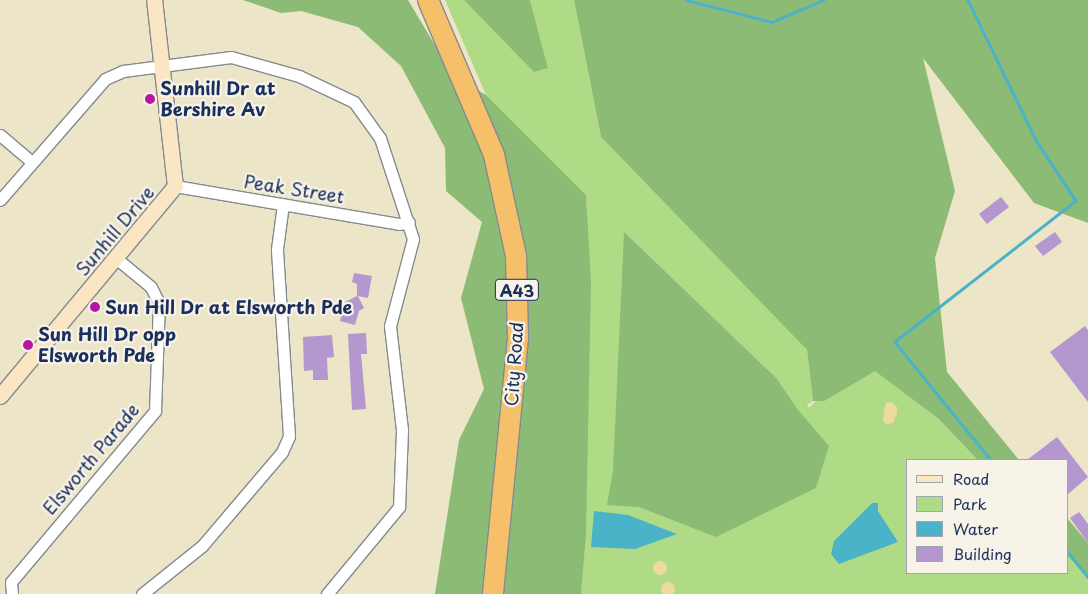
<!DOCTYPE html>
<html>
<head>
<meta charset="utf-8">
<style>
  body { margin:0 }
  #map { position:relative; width:1088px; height:594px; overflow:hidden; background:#ece5c7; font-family:"Playpen Sans",sans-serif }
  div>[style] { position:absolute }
  .green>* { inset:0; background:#afdb87 }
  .forest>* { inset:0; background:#8bbb74 }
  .sand>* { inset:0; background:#eeda9e }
  .round { border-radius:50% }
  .water>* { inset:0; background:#4ab3c8 }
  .stream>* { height:2.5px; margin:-1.25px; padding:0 1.25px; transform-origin:1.25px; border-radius:1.25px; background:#4ab3c8 }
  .building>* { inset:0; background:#b397ce }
  .roads { filter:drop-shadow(1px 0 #848a92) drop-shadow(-1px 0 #848a92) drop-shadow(0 1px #848a92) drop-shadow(0 -1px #848a92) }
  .street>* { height:11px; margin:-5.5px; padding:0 5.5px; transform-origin:5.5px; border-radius:5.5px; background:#fff }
  .secondary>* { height:15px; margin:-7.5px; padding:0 7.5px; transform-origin:7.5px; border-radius:7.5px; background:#fbe6c4 }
  .highway>* { height:20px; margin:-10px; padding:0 10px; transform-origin:10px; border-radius:10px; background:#f6c06b }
  .dots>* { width:14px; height:14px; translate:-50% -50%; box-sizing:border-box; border:2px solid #f7f3e8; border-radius:50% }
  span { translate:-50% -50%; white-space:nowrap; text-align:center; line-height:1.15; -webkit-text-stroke:4.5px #f7f3e8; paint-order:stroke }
  .shield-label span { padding:1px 4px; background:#f7f3e8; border:1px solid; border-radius:4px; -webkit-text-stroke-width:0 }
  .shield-label { font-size:16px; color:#1b2f5e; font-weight:700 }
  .poi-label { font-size:18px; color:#1b2f5e; font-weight:700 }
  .left { translate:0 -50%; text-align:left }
  .street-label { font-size:18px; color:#1b2f5e }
  .legend { position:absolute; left:906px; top:459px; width:162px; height:115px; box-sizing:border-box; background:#f7f3e8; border:1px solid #9fa5b1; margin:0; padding:6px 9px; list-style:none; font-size:15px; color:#1b2f5e }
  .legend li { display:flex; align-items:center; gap:10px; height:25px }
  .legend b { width:25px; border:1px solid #9fa5b1 }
</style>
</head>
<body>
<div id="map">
  <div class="green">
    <div style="clip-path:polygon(445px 0,464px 0,490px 25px,548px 68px,530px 0,574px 0,601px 137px,807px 350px,813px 401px,807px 405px,809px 408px,882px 334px,1008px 460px,907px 460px,907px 573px,1067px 573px,1067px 531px,1088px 559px,1088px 594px,572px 594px,590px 317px,586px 195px,486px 95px)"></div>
  </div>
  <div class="forest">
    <div style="clip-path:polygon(243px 0,408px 0,454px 77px,486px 95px,586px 195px,591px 282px,586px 533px,581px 594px,435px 594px,459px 440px,484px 389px,461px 298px,482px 222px,446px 191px,445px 148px,401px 66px,358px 27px,301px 11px,281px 13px)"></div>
    <div style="clip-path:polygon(464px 0,530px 0,548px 68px,534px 72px)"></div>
    <div style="clip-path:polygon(574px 0,1088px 0,1088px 223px,1034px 203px,923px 58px,955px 191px,935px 258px,947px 372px,1019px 460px,978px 460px,939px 419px,875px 371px,824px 401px,813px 401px,807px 350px,601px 137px)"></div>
    <div style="clip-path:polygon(624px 232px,777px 379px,798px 410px,829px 446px,816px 488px,716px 537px,639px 507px,607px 505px,613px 471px)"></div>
    <div style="clip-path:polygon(1067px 518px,1088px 543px,1088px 578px,1067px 555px)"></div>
  </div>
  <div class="sand">
    <div style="clip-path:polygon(891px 402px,897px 407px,897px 413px,893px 423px,887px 424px,883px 421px,884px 410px,886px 403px)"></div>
    <div class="round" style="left:653px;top:561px;width:14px;height:14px"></div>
    <div class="round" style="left:661px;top:582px;width:14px;height:14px"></div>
  </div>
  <div class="water">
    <div style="clip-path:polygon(872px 503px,878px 503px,878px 511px,898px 542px,839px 564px,831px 554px,834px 541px)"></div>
    <div style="clip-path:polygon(594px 511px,628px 515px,677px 534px,635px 549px,591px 547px)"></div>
  </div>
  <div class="stream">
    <div style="left:686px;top:0;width:89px;rotate:14.3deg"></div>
    <div style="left:772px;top:22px;width:56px;rotate:-23.3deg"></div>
    <div style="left:968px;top:0;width:156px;rotate:64.1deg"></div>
    <div style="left:1036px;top:140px;width:73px;rotate:56.7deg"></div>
    <div style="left:1076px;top:201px;width:229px;rotate:142.1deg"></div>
    <div style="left:895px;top:342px;width:152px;rotate:50.9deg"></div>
    <div style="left:1067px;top:551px;width:33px;rotate:51deg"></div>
  </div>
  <div class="building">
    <div style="clip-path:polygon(1001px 197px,1009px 207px,987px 224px,979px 214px)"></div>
    <div style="clip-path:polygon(1055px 232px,1062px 242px,1043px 256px,1035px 246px)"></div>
    <div style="clip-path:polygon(354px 273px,372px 276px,368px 298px,358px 296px,364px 308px,359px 311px,355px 325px,340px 321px,345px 302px,357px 296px,357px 284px,352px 282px)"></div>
    <div style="clip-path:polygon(1085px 326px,1088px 330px,1088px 402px,1050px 352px)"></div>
    <div style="clip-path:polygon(366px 333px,367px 354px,361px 354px,366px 409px,352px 410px,348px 334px)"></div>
    <div style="clip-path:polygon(332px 335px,334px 357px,327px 358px,328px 380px,313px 380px,313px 370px,304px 371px,303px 337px)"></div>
    <div style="clip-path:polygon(1057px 437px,1088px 477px,1067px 495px,1067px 460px,1027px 460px)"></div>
    <div style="clip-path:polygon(1079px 512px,1088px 524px,1088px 543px,1070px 518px)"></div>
  </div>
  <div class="roads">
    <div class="street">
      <div style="left:0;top:135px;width:42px;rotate:40.2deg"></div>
      <div style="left:175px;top:186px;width:227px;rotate:9.6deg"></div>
      <div style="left:399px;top:224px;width:10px;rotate:-11deg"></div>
      <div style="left:0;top:200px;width:160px;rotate:-49deg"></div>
      <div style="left:105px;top:79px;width:20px;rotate:-24deg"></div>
      <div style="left:123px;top:71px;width:109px;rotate:-7.4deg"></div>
      <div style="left:231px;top:57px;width:71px;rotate:15.6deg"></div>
      <div style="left:299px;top:76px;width:61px;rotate:25.3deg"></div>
      <div style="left:354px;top:102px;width:44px;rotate:54.2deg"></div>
      <div style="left:380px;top:138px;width:106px;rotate:71.9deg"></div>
      <div style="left:413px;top:239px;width:90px;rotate:104.8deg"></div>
      <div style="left:390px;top:326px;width:105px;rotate:83.4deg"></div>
      <div style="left:402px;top:430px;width:77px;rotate:92.2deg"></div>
      <div style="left:399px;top:507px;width:113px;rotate:129.6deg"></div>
      <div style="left:12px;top:594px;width:12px;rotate:-95deg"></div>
      <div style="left:11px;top:582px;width:224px;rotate:-49.9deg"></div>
      <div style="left:155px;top:411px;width:108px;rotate:-87.9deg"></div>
      <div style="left:159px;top:303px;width:18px;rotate:-117deg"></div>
      <div style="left:151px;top:287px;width:44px;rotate:-140.5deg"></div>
      <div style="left:142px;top:594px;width:77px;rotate:-38.7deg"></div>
      <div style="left:202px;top:546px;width:123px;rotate:-49.6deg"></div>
      <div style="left:282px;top:452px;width:17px;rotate:-66deg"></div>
      <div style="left:289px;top:436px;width:187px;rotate:-93.7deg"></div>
      <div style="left:277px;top:249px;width:45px;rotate:-82.4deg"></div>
    </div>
    <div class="secondary">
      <div style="left:0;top:396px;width:273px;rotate:-50.2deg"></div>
      <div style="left:175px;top:186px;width:187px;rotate:-96.4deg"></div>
    </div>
    <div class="highway">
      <div style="left:428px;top:0;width:168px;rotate:66.9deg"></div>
      <div style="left:494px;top:155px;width:103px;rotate:77.7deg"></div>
      <div style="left:516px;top:256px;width:82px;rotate:88.6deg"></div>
      <div style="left:518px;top:338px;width:257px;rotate:95.6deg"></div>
    </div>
  </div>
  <div class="dots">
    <div style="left:150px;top:99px;background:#b5179e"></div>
    <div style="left:95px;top:307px;background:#b5179e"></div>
    <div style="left:28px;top:345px;background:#b5179e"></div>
  </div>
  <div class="shield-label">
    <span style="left:517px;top:290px">A43</span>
  </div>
  <div class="poi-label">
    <span class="left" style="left:160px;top:99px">Sunhill Dr at<br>Bershire Av</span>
    <span class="left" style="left:105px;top:307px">Sun Hill Dr at Elsworth Pde</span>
    <span class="left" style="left:38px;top:345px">Sun Hill Dr opp<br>Elsworth Pde</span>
  </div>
  <div class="street-label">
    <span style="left:294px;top:189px;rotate:9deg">Peak Street</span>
    <span style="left:115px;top:231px;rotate:-50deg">Sunhill Drive</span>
    <span style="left:514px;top:364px;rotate:-86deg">City Road</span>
    <span style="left:91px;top:459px;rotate:-50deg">Elsworth Parade</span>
  </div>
  <ul class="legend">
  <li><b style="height:6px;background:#fbe6c4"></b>Road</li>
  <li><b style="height:14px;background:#afdb87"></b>Park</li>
  <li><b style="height:14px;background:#4ab3c8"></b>Water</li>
  <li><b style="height:14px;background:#b397ce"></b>Building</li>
  </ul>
</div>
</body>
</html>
